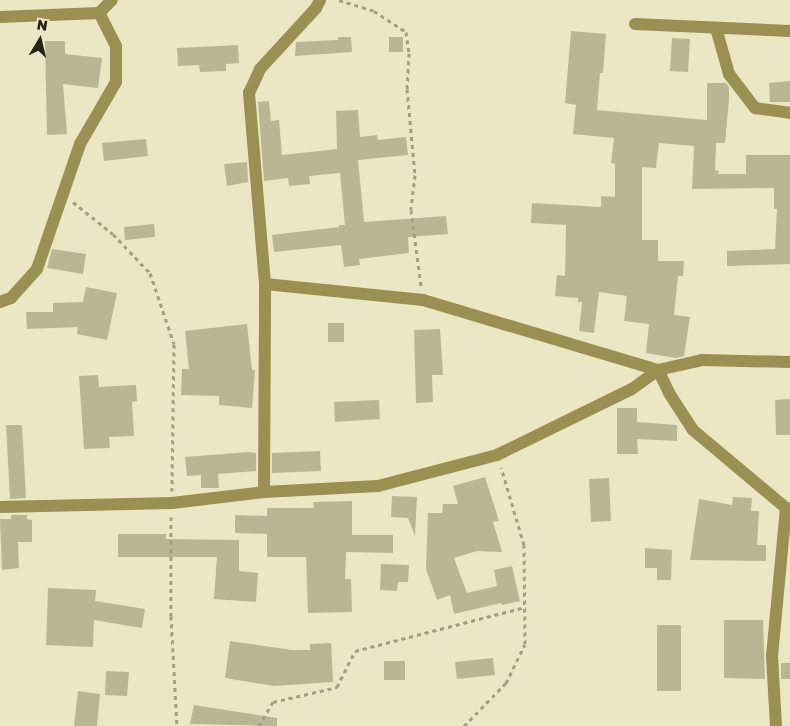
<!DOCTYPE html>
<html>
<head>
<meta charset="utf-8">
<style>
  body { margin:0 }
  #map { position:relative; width:790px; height:726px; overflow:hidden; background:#ebe7c4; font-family:"Golos Text",sans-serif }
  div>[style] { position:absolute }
  .building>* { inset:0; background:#bab693 }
  .path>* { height:3px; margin-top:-1.5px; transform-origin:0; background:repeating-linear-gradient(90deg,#a29f84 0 4px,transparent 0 8px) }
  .minor>* { height:12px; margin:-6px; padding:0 6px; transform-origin:6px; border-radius:6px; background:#999051 }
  span { translate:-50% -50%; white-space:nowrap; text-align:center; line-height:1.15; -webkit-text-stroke:4px #ebe7c4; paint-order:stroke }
  .north { position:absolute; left:15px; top:15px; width:50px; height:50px; -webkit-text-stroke:4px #ebe7c4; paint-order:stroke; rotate:9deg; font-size:14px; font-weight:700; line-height:20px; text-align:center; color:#262417 }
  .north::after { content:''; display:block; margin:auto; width:18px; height:22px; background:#262417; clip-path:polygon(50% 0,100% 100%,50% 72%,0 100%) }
</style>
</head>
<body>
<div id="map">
  <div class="building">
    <div style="clip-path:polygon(571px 31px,606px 34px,603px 73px,600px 73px,597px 110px,707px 120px,707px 83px,726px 83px,729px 87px,729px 100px,725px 143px,716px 143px,715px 170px,719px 171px,718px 174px,746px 174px,746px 155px,790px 155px,790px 264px,727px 266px,727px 251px,775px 249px,777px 209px,774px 209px,774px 188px,692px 189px,694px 146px,659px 143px,656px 168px,642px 167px,642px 240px,658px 240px,658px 261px,684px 261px,683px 276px,678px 276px,674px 315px,690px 317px,684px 356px,676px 358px,646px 353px,649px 324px,624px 321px,627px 296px,599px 292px,594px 333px,579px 331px,582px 302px,578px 302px,578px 298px,555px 296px,557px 275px,565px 276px,566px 225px,531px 223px,532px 203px,601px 207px,601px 196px,615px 197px,615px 164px,611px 163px,614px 138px,573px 134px,576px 105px,565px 103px)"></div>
    <div style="clip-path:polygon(338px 37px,351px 37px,352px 52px,295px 56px,296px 42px,338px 40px)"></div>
    <div style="clip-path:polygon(389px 37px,403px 37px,403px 52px,389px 52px)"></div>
    <div style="clip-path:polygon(672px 38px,690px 39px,688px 72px,670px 71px)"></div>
    <div style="clip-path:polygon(45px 41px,65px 41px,65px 54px,102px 58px,98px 88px,63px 84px,67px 134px,47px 135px)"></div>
    <div style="clip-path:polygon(238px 45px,239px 63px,226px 64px,226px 71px,200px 72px,199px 65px,178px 66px,177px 48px)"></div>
    <div style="clip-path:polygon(790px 81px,790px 102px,770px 102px,769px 83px)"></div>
    <div style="clip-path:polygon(269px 101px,271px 121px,279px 120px,282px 155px,337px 149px,336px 111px,358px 110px,360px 137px,377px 135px,378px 140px,406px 137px,408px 155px,358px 160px,364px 222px,446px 216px,448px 234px,408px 237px,409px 253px,359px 259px,360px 265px,344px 267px,341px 245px,274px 252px,272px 235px,339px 227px,339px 225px,345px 225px,340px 173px,309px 176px,310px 184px,289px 186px,288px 178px,264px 181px,258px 102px)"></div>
    <div style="clip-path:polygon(146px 139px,148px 156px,104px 161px,102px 143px)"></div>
    <div style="clip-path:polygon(247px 162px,248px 182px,227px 186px,224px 164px)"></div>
    <div style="clip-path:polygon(154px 224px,155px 237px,125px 240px,124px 227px)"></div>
    <div style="clip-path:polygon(52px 249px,86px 254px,83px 274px,47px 268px)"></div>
    <div style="clip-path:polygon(86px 287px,117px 293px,107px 340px,77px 334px,78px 327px,27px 329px,26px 312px,53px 312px,53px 303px,83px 302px)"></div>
    <div style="clip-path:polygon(328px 323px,344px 323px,344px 342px,328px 342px)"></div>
    <div style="clip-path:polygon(247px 324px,252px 370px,255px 370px,252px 408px,219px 405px,219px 396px,181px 395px,182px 369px,189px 369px,185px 331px)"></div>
    <div style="clip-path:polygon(440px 329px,443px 375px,432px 375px,433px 402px,416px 403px,414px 330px)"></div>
    <div style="clip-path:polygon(98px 375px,99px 387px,136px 385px,137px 401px,132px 402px,134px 436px,109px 437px,110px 448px,84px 449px,79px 376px)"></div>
    <div style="clip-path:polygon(790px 399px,790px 435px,776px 435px,775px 400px)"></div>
    <div style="clip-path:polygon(379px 400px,380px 419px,335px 422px,334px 402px)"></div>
    <div style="clip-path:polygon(617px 408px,637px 408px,637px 422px,677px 425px,677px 441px,637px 439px,638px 454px,617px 454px)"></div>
    <div style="clip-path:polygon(6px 425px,22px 425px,26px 498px,10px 499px)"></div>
    <div style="clip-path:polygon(320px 451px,321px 471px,272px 473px,272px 453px)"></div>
    <div style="clip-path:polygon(249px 452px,256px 453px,256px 471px,218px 474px,219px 488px,201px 488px,201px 475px,187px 476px,185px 457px)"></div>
    <div style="clip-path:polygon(485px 477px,499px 521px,493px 522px,502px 552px,477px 551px,454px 558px,467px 593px,497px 586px,494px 570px,512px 566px,520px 601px,502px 605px,501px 603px,454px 614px,450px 595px,437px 600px,426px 569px,428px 513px,442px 513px,443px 504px,458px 504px,453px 486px)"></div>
    <div style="clip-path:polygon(609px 478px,611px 521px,591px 522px,589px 479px)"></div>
    <div style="clip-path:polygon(392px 496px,417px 497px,415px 536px,408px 518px,391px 517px)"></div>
    <div style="clip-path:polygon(733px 497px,752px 498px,751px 511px,759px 511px,757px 545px,766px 545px,766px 561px,690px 560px,699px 499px,732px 505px)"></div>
    <div style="clip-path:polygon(352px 501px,352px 535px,393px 535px,393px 553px,346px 552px,345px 579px,351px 579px,352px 612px,308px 613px,306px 557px,267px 557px,267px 534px,235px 533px,235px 515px,267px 516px,267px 508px,314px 508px,313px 502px)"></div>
    <div style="clip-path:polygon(11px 515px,27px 515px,27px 519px,32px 520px,32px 542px,18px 542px,19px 568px,2px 570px,0 519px,11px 519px)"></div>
    <div style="clip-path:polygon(118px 534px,166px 534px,166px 539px,239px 540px,239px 571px,258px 573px,256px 602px,214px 599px,217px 557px,118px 557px)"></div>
    <div style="clip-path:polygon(645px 548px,672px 550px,671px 580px,657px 580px,657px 568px,645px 568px)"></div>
    <div style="clip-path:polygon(381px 564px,409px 565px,408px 582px,398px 582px,397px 591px,380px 590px)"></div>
    <div style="clip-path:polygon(48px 588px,96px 590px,95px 601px,145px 609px,142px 628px,94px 620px,93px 647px,46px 645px)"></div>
    <div style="clip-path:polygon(724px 620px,763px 620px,765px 679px,724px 678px)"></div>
    <div style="clip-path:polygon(657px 625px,681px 625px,681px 691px,657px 691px)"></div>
    <div style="clip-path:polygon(230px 641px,292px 650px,310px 650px,310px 644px,331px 643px,333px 682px,274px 686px,225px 678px)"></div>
    <div style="clip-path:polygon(493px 658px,495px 675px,457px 679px,455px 662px)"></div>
    <div style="clip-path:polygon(384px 661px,405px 661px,405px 680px,384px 680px)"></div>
    <div style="clip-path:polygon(781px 663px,790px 663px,790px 679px,781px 679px)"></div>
    <div style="clip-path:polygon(106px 671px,129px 672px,127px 696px,105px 695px)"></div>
    <div style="clip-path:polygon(78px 691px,100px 694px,97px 726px,74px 726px)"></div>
    <div style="clip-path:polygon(194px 705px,277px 718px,277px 726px,190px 724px)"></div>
  </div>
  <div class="path">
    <div style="left:339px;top:0;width:37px;rotate:17deg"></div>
    <div style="left:374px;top:11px;width:38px;rotate:33deg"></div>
    <div style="left:406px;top:32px;width:21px;rotate:82deg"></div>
    <div style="left:409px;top:53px;width:36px;rotate:93deg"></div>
    <div style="left:407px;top:89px;width:86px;rotate:84.7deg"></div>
    <div style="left:415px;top:175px;width:35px;rotate:97deg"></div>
    <div style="left:411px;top:210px;width:77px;rotate:82.5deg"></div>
    <div style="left:73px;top:202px;width:51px;rotate:38.7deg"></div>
    <div style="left:113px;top:234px;width:54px;rotate:46.5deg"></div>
    <div style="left:150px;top:273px;width:75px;rotate:71.3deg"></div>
    <div style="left:174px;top:344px;width:147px;rotate:90.8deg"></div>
    <div style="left:171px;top:517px;width:99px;rotate:90deg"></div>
    <div style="left:171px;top:616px;width:110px;rotate:86.9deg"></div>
    <div style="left:259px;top:726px;width:28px;rotate:-60deg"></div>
    <div style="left:273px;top:702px;width:66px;rotate:-13.2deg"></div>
    <div style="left:337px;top:687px;width:40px;rotate:-63.4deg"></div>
    <div style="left:355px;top:651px;width:176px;rotate:-14.5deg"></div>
    <div style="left:464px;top:726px;width:60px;rotate:-45.7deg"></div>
    <div style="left:506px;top:683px;width:43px;rotate:-64deg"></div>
    <div style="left:525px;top:644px;width:99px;rotate:-90.6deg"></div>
    <div style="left:524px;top:545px;width:81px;rotate:-106.4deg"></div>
  </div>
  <div class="minor">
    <div style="left:0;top:17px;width:99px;rotate:-2.3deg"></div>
    <div style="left:99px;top:13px;width:18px;rotate:-45deg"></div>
    <div style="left:635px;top:24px;width:155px;rotate:2.6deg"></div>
    <div style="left:716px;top:28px;width:48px;rotate:74.2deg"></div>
    <div style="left:729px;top:74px;width:43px;rotate:52.6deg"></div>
    <div style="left:755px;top:108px;width:35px;rotate:8deg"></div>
    <div style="left:265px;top:284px;width:159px;rotate:5.8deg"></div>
    <div style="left:423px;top:300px;width:245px;rotate:16.6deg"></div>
    <div style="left:658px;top:370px;width:25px;rotate:64deg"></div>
    <div style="left:669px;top:393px;width:44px;rotate:57deg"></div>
    <div style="left:693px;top:430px;width:121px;rotate:40deg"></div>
    <div style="left:786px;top:508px;width:4px;rotate:14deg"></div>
    <div style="left:0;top:302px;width:12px;rotate:-20deg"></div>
    <div style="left:11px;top:298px;width:39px;rotate:-48deg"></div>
    <div style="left:37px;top:269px;width:132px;rotate:-71deg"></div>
    <div style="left:80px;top:144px;width:72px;rotate:-59.9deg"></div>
    <div style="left:116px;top:82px;width:36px;rotate:-90deg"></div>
    <div style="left:116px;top:46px;width:37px;rotate:-117deg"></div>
    <div style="left:264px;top:492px;width:208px;rotate:-89.7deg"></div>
    <div style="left:265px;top:284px;width:192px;rotate:-94.8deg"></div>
    <div style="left:249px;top:93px;width:26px;rotate:-65deg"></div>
    <div style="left:260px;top:69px;width:83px;rotate:-47.4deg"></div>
    <div style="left:316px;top:8px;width:9px;rotate:-63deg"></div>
    <div style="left:0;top:507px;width:172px;rotate:-1.3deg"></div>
    <div style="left:172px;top:503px;width:93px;rotate:-6.8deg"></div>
    <div style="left:264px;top:492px;width:114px;rotate:-3deg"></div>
    <div style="left:378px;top:486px;width:123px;rotate:-14.6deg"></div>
    <div style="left:497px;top:455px;width:150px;rotate:-26.1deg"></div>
    <div style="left:632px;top:389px;width:32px;rotate:-36deg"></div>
    <div style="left:658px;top:370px;width:45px;rotate:-12.8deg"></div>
    <div style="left:702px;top:360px;width:88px;rotate:1.3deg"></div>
    <div style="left:776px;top:726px;width:70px;rotate:-93.3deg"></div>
    <div style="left:772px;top:656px;width:149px;rotate:-84.6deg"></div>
  </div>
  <div class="north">N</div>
</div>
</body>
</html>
